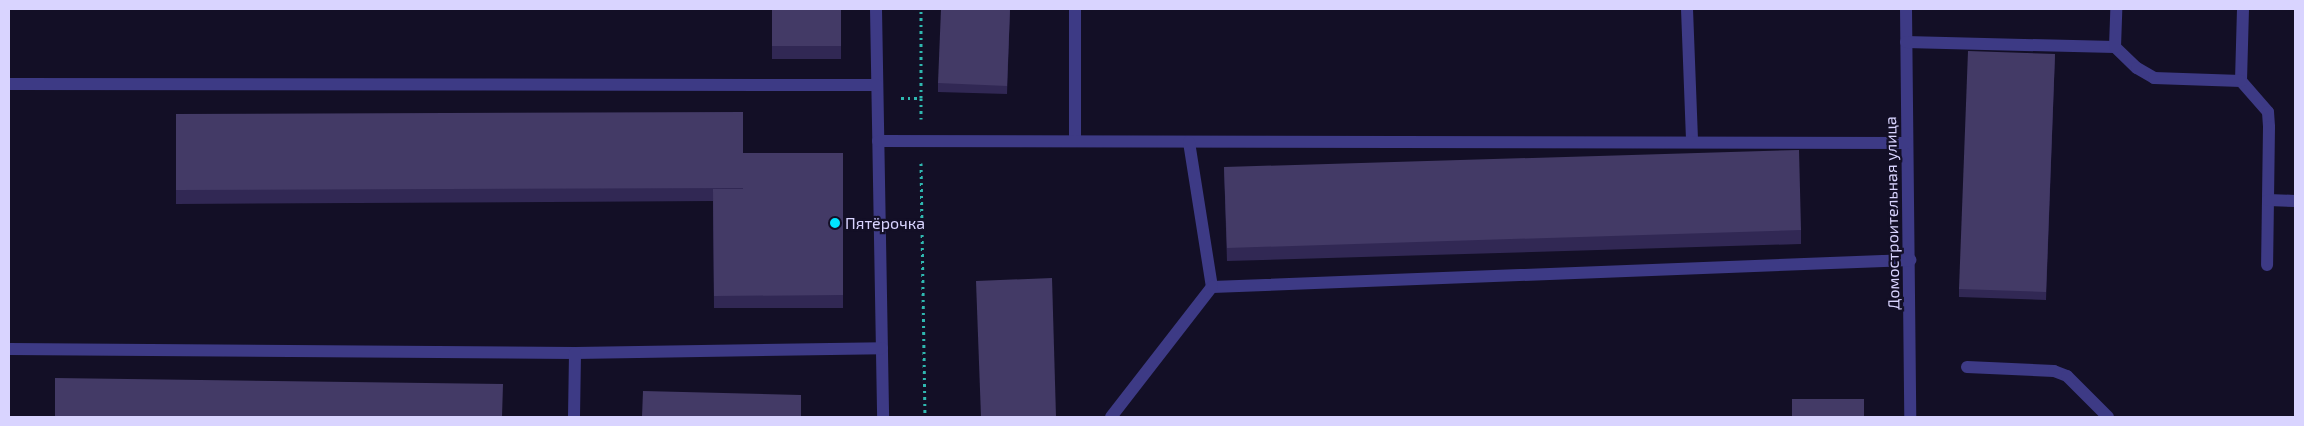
<!DOCTYPE html>
<html>
<head>
<meta charset="utf-8">
<style>
  body { margin:0 }
  #map { position:relative; width:2304px; height:426px; overflow:hidden; background:#130f26; font-family:"Exo 2",sans-serif }
  div>[style] { position:absolute }
  .path>* { height:3px; margin-top:-1.5px; transform-origin:0; background:repeating-linear-gradient(90deg,#2fb8b0 0 2.5px,transparent 0 6.5px) }
  .minor>* { height:12px; margin:-6px; padding:0 6px; transform-origin:6px; border-radius:6px; background:#3d3a85 }
  .wall>* { inset:0; background:#312854 }
  .building>* { inset:0; background:#433a66 }
  .dots>* { width:14px; height:14px; translate:-50% -50%; box-sizing:border-box; border:2px solid #130f26; border-radius:50% }
  span { translate:-50% -50%; white-space:nowrap; text-align:center; line-height:1.15; -webkit-text-stroke:4.5px #130f26; paint-order:stroke }
  .street-label { font-size:16px; color:#d9d4ff }
  .poi-label { font-size:16px; color:#d9d4ff }
  .left { translate:0 -50%; text-align:left }
  .frame { position:absolute; inset:0; border:10px solid #d9d4ff; pointer-events:none }
</style>
</head>
<body>
<div id="map">
  <div class="path">
    <div style="left:901px;top:98px;width:20px"></div>
    <div style="left:921px;top:98px;width:21px;rotate:90deg"></div>
    <div style="left:921px;top:98px;width:89px;rotate:-90deg"></div>
    <div style="left:921px;top:163px;width:254px;rotate:89.1deg"></div>
  </div>
  <div class="minor">
    <div style="left:876px;top:9px;width:408px;rotate:89deg"></div>
    <div style="left:1075px;top:9px;width:132px;rotate:90deg"></div>
    <div style="left:1687px;top:9px;width:133px;rotate:87.8deg"></div>
    <div style="left:1906px;top:9px;width:408px;rotate:89.4deg"></div>
    <div style="left:2243px;top:9px;width:72px;rotate:91.6deg"></div>
    <div style="left:2241px;top:81px;width:41px;rotate:48.9deg"></div>
    <div style="left:2268px;top:112px;width:15px;rotate:86deg"></div>
    <div style="left:2269px;top:127px;width:138px;rotate:90.8deg"></div>
    <div style="left:1906px;top:42px;width:209px;rotate:1.4deg"></div>
    <div style="left:2115px;top:47px;width:30px;rotate:44deg"></div>
    <div style="left:2137px;top:68px;width:20px;rotate:30deg"></div>
    <div style="left:2154px;top:78px;width:87px;rotate:2deg"></div>
    <div style="left:2115px;top:47px;width:38px;rotate:-88deg"></div>
    <div style="left:9px;top:84px;width:868px;rotate:0.07deg"></div>
    <div style="left:878px;top:141px;width:1029px;rotate:0.11deg"></div>
    <div style="left:1189px;top:142px;width:147px;rotate:81deg"></div>
    <div style="left:1212px;top:287px;width:699px;rotate:-2.22deg"></div>
    <div style="left:2268px;top:200px;width:27px;rotate:2deg"></div>
    <div style="left:9px;top:349px;width:566px;rotate:0.4deg"></div>
    <div style="left:575px;top:353px;width:307px;rotate:-0.9deg"></div>
    <div style="left:1967px;top:367px;width:87px;rotate:2.6deg"></div>
    <div style="left:2054px;top:371px;width:14px;rotate:21deg"></div>
    <div style="left:2067px;top:376px;width:58px;rotate:45deg"></div>
    <div style="left:574px;top:417px;width:64px;rotate:-89.1deg"></div>
    <div style="left:1111px;top:417px;width:165px;rotate:-52.2deg"></div>
  </div>
  <div class="wall">
    <div style="clip-path:polygon(772px 9px,841px 9px,841px 59px,772px 59px)"></div>
    <div style="clip-path:polygon(1010px 9px,1007px 94px,938px 92px,938px 83px)"></div>
    <div style="clip-path:polygon(2055px 54px,2046px 300px,1959px 297px,1959px 289px)"></div>
    <div style="clip-path:polygon(176px 114px,743px 180px,843px 153px,843px 308px,714px 308px,713px 201px,176px 204px)"></div>
    <div style="clip-path:polygon(1224px 167px,1801px 230px,1801px 244px,1227px 261px)"></div>
  </div>
  <div class="building">
    <div style="clip-path:polygon(772px 9px,841px 9px,841px 46px,772px 46px)"></div>
    <div style="clip-path:polygon(941px 9px,1010px 9px,1007px 86px,938px 83px)"></div>
    <div style="clip-path:polygon(1968px 51px,2055px 54px,2046px 292px,1959px 289px)"></div>
    <div style="clip-path:polygon(743px 112px,743px 188px,176px 190px,176px 114px)"></div>
    <div style="clip-path:polygon(1799px 150px,1801px 230px,1227px 248px,1224px 167px)"></div>
    <div style="clip-path:polygon(743px 153px,843px 153px,843px 295px,714px 296px,713px 189px,743px 189px)"></div>
    <div style="clip-path:polygon(1052px 278px,1056px 417px,981px 417px,976px 281px)"></div>
    <div style="clip-path:polygon(55px 378px,503px 384px,502px 417px,55px 417px)"></div>
    <div style="clip-path:polygon(643px 391px,801px 395px,801px 417px,642px 417px)"></div>
    <div style="clip-path:polygon(1792px 399px,1864px 399px,1864px 417px,1792px 417px)"></div>
  </div>
  <div class="dots">
    <div style="left:835px;top:223px;background:#00e5ff"></div>
  </div>
  <div class="street-label">
    <span style="left:1892px;top:213px;rotate:-91deg">Домостроительная улица</span>
  </div>
  <div class="poi-label">
    <span class="left" style="left:845px;top:223px">Пятёрочка</span>
  </div>
  <div class="frame"></div>
</div>
</body>
</html>
